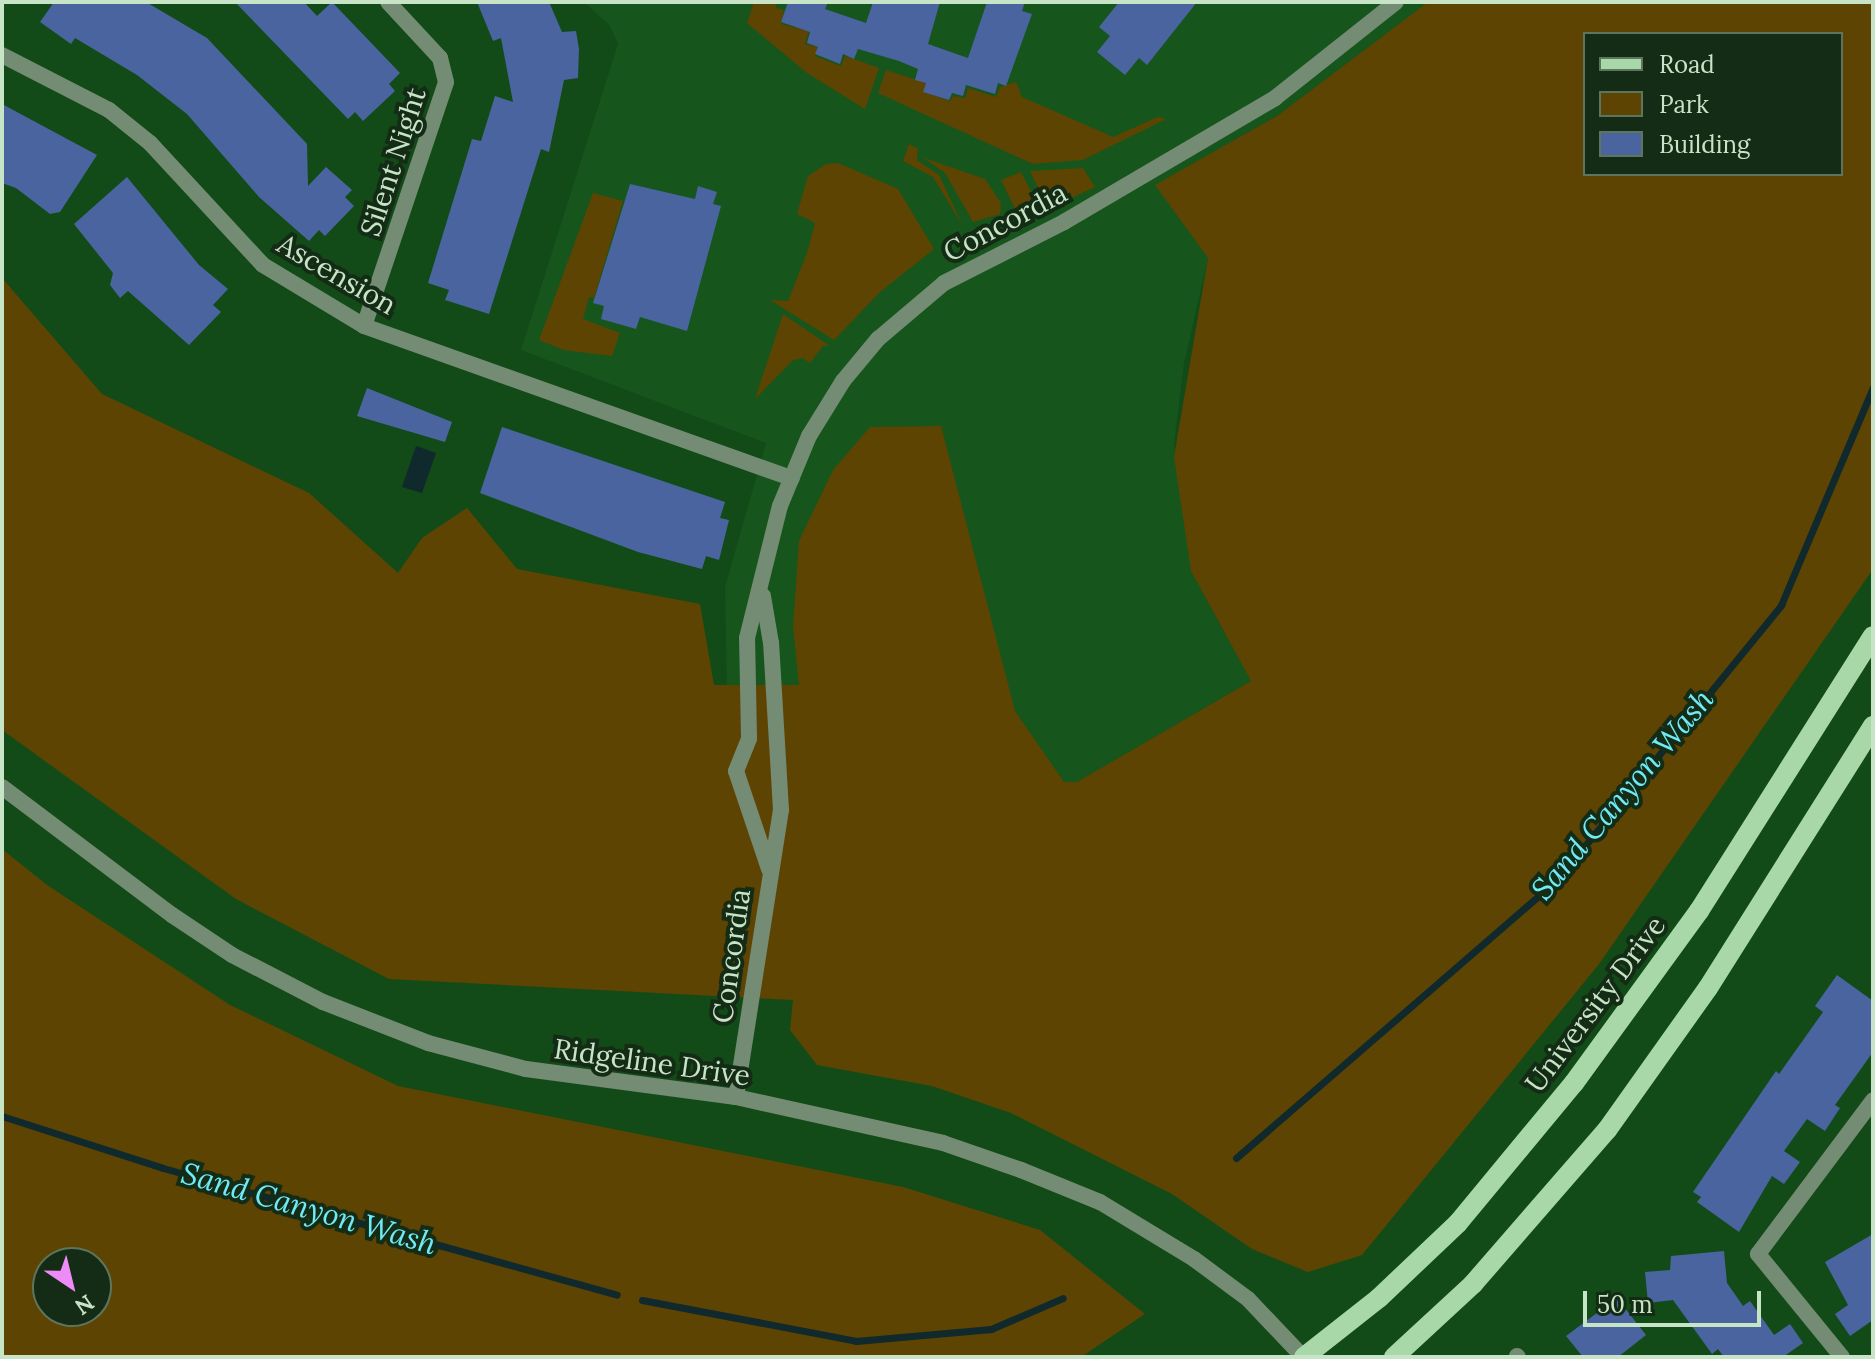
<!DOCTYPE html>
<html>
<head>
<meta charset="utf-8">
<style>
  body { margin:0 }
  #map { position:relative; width:1875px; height:1359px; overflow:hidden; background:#134b18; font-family:Lora,serif }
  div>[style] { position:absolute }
  .built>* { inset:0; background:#16551b }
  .green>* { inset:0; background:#5e4402 }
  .water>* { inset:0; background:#10292c }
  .stream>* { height:7px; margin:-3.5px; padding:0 3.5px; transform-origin:3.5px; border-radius:3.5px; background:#10292c }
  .building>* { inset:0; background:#49649f }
  .minor>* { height:16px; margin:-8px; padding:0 8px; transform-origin:8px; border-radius:8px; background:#748c74 }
  .tertiary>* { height:16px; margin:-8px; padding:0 8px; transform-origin:8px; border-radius:8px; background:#748c74 }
  .primary>* { height:20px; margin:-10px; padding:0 10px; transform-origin:10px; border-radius:10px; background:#a8d8a7 }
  span { translate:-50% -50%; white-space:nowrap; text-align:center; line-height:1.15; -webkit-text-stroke:8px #142b15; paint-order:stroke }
  .street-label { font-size:28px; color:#c7e4c6 }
  .water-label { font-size:30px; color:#6febf8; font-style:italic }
  .frame { position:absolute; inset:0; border:4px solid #c7e4c6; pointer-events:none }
  .legend { position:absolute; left:1583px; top:32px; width:260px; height:144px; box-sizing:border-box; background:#142b15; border:2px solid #5c755c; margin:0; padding:10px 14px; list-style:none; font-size:24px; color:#c7e4c6 }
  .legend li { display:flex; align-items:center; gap:16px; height:40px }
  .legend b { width:40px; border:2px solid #5c755c }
  .north { position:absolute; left:32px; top:1247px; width:80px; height:80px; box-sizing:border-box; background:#142b15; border:2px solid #5c755c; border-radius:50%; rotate:145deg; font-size:22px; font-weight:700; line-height:32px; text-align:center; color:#c7e4c6 }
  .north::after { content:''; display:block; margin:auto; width:28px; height:36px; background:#ef8bf7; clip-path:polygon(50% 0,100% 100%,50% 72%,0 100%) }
  .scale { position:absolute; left:1583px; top:1291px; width:178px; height:36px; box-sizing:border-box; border:4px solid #c7e4c6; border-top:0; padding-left:10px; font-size:24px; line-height:28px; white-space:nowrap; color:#c7e4c6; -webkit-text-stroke:6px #142b15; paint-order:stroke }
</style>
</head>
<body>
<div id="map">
  <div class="built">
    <div style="clip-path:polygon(584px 2px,1428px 2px,1277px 116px,1156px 185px,1208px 258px,1184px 363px,1174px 444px,1191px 571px,1251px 681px,1077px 782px,815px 793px,727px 692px,725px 587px,766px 443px,521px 350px,618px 44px,610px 26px)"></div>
  </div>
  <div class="green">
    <div style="clip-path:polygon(754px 2px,777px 2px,776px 8px,784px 10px,781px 24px,809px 31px,805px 44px,818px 47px,815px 56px,841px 66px,845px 56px,879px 68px,865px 109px,807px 73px,747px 23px)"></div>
    <div style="clip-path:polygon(evenodd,1428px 2px,1873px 2px,1873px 569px,1599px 964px,1362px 1255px,1308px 1272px,1252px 1249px,1172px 1194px,1011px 1113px,932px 1086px,817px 1065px,790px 1030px,793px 1000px,389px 979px,236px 899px,2px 730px,2px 278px,102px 394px,309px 493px,398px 573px,422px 538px,467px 508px,517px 569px,700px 604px,714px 685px,799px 685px,793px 626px,799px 541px,833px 470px,870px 427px,941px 426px,1015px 711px,1064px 782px,1077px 782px,1251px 681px,1191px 571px,1174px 457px,1208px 258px,1155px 185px,1277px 116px,1428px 2px,1585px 34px,1841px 34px,1841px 174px,1585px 174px,1585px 34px)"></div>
    <div style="clip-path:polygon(886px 70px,926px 83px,924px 92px,950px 101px,953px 96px,965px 98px,968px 88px,996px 97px,1000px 87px,1016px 82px,1022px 97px,1113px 137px,1158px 117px,1166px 119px,1083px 160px,1033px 164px,878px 93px)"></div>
    <div style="clip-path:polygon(909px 144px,918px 149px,917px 160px,939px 175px,963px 226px,933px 177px,903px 161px)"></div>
    <div style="clip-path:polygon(924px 158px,985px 179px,1001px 203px,1000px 214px,973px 222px,945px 173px)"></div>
    <div style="clip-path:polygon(838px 163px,898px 189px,934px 249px,880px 292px,834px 340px,770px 300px,788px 301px,807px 253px,815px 223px,797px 214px,808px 176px,826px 164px)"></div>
    <div style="clip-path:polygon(1083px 168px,1095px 187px,1048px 209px,1030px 171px)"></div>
    <div style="clip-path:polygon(1021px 172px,1039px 207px,1018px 215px,1001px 180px)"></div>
    <div style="clip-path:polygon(593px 193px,623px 201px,594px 298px,589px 297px,583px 319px,620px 333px,612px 356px,564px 350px,539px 340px)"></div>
    <div style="clip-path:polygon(783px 314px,830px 346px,823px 346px,810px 363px,803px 358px,793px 360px,755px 399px)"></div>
    <div style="clip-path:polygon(evenodd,2px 849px,47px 885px,230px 1005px,398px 1086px,903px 1187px,1040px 1230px,1145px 1314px,1081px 1357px,2px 1357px,2px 849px,96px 1263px,96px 1311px,48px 1311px,48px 1263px,96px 1263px)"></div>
  </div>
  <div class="water">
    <div style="clip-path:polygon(416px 446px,436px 453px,422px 493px,402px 487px)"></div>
  </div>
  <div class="stream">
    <div style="left:2px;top:1116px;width:169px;rotate:17.9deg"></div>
    <div style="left:163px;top:1168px;width:471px;rotate:15.6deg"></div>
    <div style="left:1236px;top:1158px;width:425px;rotate:-40.9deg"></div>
    <div style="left:1557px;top:880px;width:355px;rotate:-50.8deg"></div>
    <div style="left:1781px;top:605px;width:237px;rotate:-67.1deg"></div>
    <div style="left:642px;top:1300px;width:218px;rotate:10.8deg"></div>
    <div style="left:856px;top:1341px;width:136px;rotate:-5.1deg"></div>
    <div style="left:991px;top:1329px;width:78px;rotate:-23.3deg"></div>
  </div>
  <div class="building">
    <div style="clip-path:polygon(54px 2px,146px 2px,207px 38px,307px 144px,308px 186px,326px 167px,352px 190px,345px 197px,354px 206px,325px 236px,319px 230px,309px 241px,259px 197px,187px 114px,137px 75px,75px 38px,71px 44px,40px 22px)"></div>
    <div style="clip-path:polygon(235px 2px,304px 2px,317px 16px,332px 2px,400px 73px,389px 84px,395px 91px,363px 121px,355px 112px,348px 119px)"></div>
    <div style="clip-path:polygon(477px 2px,549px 2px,562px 32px,576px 31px,579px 49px,578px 78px,564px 80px,549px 152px,541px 149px,489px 314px,445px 300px,449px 290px,428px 283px,472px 139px,481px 141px,495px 96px,513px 102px,501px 38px,493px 41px)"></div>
    <div style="clip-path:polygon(788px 2px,828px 2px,825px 9px,866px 23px,873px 2px,940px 2px,928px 44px,968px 58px,987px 2px,1025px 2px,1022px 11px,1032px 14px,1006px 86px,998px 83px,995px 94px,966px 85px,963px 96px,952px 93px,949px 100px,923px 92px,926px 83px,915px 80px,918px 69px,899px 61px,858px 49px,854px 59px,843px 54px,840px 64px,815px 54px,818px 47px,807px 43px,810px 32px,781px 22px)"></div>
    <div style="clip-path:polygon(1119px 2px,1197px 2px,1147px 65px,1139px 58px,1125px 75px,1097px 52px,1110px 36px,1099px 27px)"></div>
    <div style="clip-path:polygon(2px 104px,97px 155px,60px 212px,50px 214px,16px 188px,2px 183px)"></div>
    <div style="clip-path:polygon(127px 177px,199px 265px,228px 289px,213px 305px,221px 312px,189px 345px,128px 291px,120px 298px,110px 285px,113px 273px,74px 224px)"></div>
    <div style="clip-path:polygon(630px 184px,695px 199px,698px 186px,717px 192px,713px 204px,721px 206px,687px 331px,640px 317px,636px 329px,601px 319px,604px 306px,593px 303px)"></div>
    <div style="clip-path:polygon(367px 388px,452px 422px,445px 442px,357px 416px)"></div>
    <div style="clip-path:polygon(502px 427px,725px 502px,720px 518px,729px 520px,719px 560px,706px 556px,702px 569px,638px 552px,480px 493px)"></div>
    <div style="clip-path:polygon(1837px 975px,1873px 1001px,1873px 1052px,1835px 1105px,1840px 1108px,1825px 1131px,1807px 1119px,1784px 1151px,1800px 1162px,1784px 1184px,1772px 1176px,1739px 1232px,1697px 1202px,1701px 1197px,1693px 1192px,1776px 1071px,1779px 1074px,1823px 1012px,1815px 1006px)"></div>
    <div style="clip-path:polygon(1873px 1234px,1873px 1320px,1850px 1336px,1835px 1314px,1848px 1305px,1825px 1262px)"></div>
    <div style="clip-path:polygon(1724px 1251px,1727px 1283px,1743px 1306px,1750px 1301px,1774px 1335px,1790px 1324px,1803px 1343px,1783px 1357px,1724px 1357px,1718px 1349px,1712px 1354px,1673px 1300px,1648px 1303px,1645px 1272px,1670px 1270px,1671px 1256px)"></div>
    <div style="clip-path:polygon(1617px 1298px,1646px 1335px,1618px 1357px,1583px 1357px,1566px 1336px)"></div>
  </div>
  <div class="minor">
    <div style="left:2px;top:55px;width:120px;rotate:27.2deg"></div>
    <div style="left:109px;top:110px;width:53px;rotate:38.8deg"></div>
    <div style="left:150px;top:143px;width:166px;rotate:47.2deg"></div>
    <div style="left:263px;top:265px;width:118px;rotate:31.1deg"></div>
    <div style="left:364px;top:326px;width:454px;rotate:19.6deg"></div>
    <div style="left:364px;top:326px;width:257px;rotate:-71.4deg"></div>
    <div style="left:446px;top:82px;width:25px;rotate:-104deg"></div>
    <div style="left:440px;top:58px;width:76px;rotate:-132.9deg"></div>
    <div style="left:769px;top:869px;width:103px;rotate:-108.6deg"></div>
    <div style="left:736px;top:771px;width:35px;rotate:-68deg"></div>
    <div style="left:749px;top:738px;width:100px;rotate:-91.1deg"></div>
    <div style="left:747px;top:638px;width:136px;rotate:-76deg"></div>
    <div style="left:780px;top:506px;width:76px;rotate:-67.5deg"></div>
    <div style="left:809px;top:436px;width:65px;rotate:-58.3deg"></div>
    <div style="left:843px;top:381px;width:55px;rotate:-50.2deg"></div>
    <div style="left:878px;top:339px;width:87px;rotate:-40.3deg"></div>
    <div style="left:944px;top:283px;width:135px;rotate:-26.9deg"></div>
    <div style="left:1064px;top:222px;width:245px;rotate:-30.4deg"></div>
    <div style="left:1275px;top:98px;width:154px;rotate:-38.4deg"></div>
    <div style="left:736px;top:1097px;width:291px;rotate:-81.1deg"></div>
    <div style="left:781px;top:810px;width:167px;rotate:-93.4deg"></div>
    <div style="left:771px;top:643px;width:48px;rotate:-99.7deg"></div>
    <div style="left:1517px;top:1356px;width:1px;rotate:45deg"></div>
    <div style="left:1842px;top:1357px;width:133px;rotate:-129.2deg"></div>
    <div style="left:1758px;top:1254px;width:192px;rotate:-53.2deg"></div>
  </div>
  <div class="tertiary">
    <div style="left:2px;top:787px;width:213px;rotate:37deg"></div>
    <div style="left:172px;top:915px;width:72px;rotate:33.7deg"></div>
    <div style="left:232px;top:955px;width:102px;rotate:27.3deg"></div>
    <div style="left:323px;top:1002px;width:113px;rotate:21.3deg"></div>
    <div style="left:428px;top:1043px;width:101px;rotate:14.9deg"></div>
    <div style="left:526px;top:1069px;width:212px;rotate:7.6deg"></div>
    <div style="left:736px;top:1097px;width:212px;rotate:12.5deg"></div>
    <div style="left:943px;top:1143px;width:83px;rotate:19.1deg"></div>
    <div style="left:1021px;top:1170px;width:85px;rotate:22.1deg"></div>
    <div style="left:1100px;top:1202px;width:110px;rotate:31.2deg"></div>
    <div style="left:1194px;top:1259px;width:67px;rotate:36.5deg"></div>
    <div style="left:1248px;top:1299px;width:80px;rotate:46.5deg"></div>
  </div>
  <div class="primary">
    <div style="left:1304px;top:1357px;width:95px;rotate:-38.2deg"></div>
    <div style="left:1379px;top:1298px;width:109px;rotate:-43.5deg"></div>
    <div style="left:1458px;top:1223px;width:182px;rotate:-50.4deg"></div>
    <div style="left:1574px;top:1083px;width:213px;rotate:-54deg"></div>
    <div style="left:1699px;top:911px;width:325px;rotate:-57.7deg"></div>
    <div style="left:1394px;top:1357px;width:108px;rotate:-42.7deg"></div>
    <div style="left:1473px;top:1284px;width:204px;rotate:-49deg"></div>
    <div style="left:1607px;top:1130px;width:174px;rotate:-54.6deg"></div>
    <div style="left:1708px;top:988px;width:310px;rotate:-57.8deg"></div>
  </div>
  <div class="street-label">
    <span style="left:393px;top:162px;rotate:-72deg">Silent Night</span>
    <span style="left:1005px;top:222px;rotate:-28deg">Concordia</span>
    <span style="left:337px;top:274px;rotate:30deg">Ascension</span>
    <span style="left:731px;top:956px;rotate:-82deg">Concordia</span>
    <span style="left:1595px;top:1004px;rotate:-53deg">University Drive</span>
    <span style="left:652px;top:1062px;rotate:8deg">Ridgeline Drive</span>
  </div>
  <div class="water-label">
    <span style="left:1622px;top:794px;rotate:-50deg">Sand Canyon Wash</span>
    <span style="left:309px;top:1208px;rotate:16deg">Sand Canyon Wash</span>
  </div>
  <div class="frame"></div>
  <ul class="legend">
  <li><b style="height:10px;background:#a8d8a7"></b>Road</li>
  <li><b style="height:22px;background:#5e4402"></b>Park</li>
  <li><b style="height:22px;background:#49649f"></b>Building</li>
  </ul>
  <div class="north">N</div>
  <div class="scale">50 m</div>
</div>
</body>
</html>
